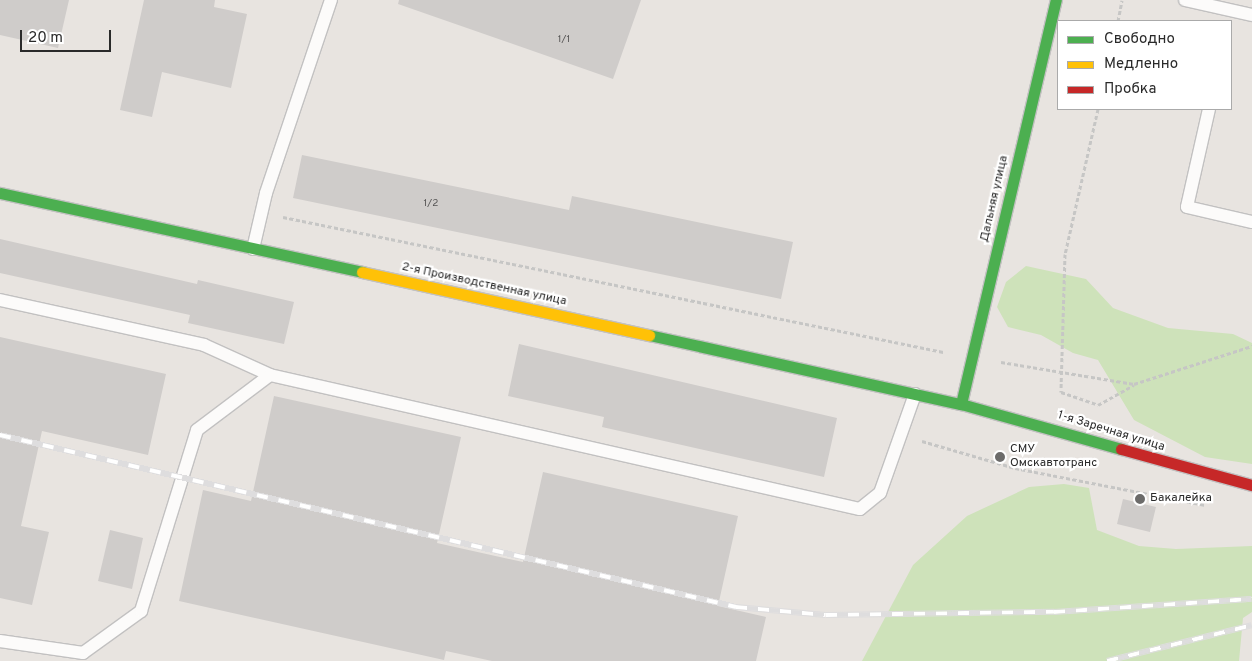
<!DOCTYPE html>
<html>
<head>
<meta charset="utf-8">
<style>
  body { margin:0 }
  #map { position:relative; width:1252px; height:661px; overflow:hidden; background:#e8e4e0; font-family:Overpass,sans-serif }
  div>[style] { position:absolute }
  .green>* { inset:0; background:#cee2ba }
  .building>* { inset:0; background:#cfccca }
  .path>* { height:3px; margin-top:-1.5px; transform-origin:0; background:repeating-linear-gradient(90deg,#c6c6c5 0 4px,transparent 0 6.5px) }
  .roads { filter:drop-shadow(1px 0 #c2c1c1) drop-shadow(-1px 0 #c2c1c1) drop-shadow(0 1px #c2c1c1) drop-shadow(0 -1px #c2c1c1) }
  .lane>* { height:12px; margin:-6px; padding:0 6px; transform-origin:6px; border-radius:6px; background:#fcfbfa }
  .fast>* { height:11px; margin:-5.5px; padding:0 5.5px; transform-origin:5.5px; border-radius:5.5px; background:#4caf50 }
  .slow>* { height:11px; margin:-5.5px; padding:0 5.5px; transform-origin:5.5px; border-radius:5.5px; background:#ffc107 }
  .jam>* { height:11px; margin:-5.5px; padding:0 5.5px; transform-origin:5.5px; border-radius:5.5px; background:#c62828 }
  .rail>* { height:5.5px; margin-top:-2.75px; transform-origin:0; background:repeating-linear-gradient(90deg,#fff 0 11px,#deddde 0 22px); box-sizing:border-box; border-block:1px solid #deddde }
  .dots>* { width:14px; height:14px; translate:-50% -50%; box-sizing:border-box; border:2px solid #fff; border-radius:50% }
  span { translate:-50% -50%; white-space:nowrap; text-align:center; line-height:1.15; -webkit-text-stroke:4.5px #fff; paint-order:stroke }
  .number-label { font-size:10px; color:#545353 }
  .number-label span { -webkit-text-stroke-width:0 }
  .street-label { font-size:12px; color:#2a2a2a }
  .poi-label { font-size:12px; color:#2a2a2a }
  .left { translate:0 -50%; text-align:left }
  .legend { position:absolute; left:1057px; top:20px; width:175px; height:90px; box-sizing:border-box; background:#fff; border:1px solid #aaa; margin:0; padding:6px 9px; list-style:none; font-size:15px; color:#2a2a2a }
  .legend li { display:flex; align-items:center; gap:10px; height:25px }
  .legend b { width:25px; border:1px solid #aaa }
  .scale { position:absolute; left:20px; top:30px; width:91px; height:22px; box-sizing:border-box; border:2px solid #2a2a2a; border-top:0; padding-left:6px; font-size:15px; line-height:18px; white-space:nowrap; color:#2a2a2a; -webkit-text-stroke:4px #fff; paint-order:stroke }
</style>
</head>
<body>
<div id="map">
  <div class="green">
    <div style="clip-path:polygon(1026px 266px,1086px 279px,1113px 308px,1168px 328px,1233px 334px,1252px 343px,1252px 464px,1205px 457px,1134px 420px,1098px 360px,1073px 353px,1041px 335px,1008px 327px,997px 307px,1006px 282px)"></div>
    <div style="clip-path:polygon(1064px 484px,1089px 488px,1097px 530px,1139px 546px,1176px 549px,1252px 546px,1252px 612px,1243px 618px,1239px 661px,862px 661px,913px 565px,967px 516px,1029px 487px)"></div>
  </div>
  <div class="building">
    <div style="clip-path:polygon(0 0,69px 0,58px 48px,0 35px)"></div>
    <div style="clip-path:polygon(144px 0,215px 0,214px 7px,247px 14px,231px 88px,162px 72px,152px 117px,120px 110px)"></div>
    <div style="clip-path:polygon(399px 0,641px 0,613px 79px,398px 4px)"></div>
    <div style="clip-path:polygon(302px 155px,569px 210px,572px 196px,793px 242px,781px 299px,293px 198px)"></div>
    <div style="clip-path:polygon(0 239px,197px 284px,198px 280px,294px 302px,284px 344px,188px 323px,190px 315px,0 273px)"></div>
    <div style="clip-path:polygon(0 337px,166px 374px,148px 455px,42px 431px,21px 526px,49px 532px,32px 605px,0 598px)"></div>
    <div style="clip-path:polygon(519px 344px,837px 418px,824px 477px,602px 427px,604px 417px,508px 396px)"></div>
    <div style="clip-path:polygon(274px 396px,461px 437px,437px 543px,523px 562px,543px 472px,738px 516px,718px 606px,766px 617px,756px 661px,492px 661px,446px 651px,444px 660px,179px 601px,203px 490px,251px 501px)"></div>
    <div style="clip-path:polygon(1123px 499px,1156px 507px,1150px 532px,1117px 524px)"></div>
    <div style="clip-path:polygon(110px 530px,143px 538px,132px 589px,98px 581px)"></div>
  </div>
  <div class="path">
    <div style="left:1118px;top:21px;width:21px;rotate:-79deg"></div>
    <div style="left:1098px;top:109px;width:149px;rotate:102.8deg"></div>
    <div style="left:1065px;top:254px;width:138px;rotate:91.7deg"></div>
    <div style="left:1061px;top:392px;width:39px;rotate:19deg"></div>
    <div style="left:1098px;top:405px;width:41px;rotate:-29.1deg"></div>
    <div style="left:283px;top:217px;width:674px;rotate:11.56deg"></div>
    <div style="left:1001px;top:362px;width:135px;rotate:9.4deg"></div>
    <div style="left:1134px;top:384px;width:124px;rotate:-17.9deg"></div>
    <div style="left:922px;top:441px;width:97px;rotate:16.2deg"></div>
    <div style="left:1015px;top:468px;width:194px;rotate:11deg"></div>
  </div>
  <div class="roads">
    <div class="lane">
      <div style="left:1185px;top:0;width:69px;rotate:12.6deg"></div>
      <div style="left:1209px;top:109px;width:100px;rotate:102.7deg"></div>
      <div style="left:1187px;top:207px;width:67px;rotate:13deg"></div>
      <div style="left:253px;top:249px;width:57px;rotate:-76.9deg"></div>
      <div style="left:266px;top:193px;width:204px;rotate:-71.4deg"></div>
      <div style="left:0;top:300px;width:209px;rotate:12.4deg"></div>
      <div style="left:204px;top:345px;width:72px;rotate:24.4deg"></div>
      <div style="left:0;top:641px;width:84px;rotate:8.2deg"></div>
      <div style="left:83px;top:653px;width:72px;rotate:-35.9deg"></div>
      <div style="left:141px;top:611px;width:189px;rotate:-72.8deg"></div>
      <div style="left:197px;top:430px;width:91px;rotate:-37deg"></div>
      <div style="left:270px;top:375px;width:605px;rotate:12.8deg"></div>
      <div style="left:860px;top:509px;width:26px;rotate:-39deg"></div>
      <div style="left:880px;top:493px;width:105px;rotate:-70.5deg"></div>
    </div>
    <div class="fast">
      <div style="left:0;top:193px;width:371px;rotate:12.3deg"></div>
      <div style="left:649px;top:335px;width:320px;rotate:12.5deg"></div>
      <div style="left:961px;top:404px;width:166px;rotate:15.7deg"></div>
      <div style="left:961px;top:404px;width:415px;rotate:-76.8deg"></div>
    </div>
    <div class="slow">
      <div style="left:362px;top:272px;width:294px;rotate:12.4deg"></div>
    </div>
    <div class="jam">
      <div style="left:1121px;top:449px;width:136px;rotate:15.4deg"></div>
    </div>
  </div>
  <div class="rail">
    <div style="left:0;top:435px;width:756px;rotate:13.15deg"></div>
    <div style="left:736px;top:607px;width:90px;rotate:5.1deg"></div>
    <div style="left:826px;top:615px;width:228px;rotate:-0.8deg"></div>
    <div style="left:1054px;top:612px;width:198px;rotate:-3.8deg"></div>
    <div style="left:1107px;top:661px;width:149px;rotate:-13.9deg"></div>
  </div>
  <div class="dots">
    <div style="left:1000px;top:457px;background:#6c6b6a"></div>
    <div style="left:1140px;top:499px;background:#6c6b6a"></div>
  </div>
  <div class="number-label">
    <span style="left:564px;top:40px">1/1</span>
    <span style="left:431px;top:204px">1/2</span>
  </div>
  <div class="street-label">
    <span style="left:995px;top:199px;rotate:-77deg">Дальняя улица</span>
    <span style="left:484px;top:285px;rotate:12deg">2-я Производственная улица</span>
    <span style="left:1111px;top:432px;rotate:17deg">1-я Заречная улица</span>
  </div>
  <div class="poi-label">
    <span class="left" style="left:1010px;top:457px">СМУ<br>Омскавтотранс</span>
    <span class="left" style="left:1150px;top:499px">Бакалейка</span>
  </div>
  <ul class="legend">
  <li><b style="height:6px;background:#4caf50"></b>Свободно</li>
  <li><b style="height:6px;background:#ffc107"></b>Медленно</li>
  <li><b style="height:6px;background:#c62828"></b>Пробка</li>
  </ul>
  <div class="scale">20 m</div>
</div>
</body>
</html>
